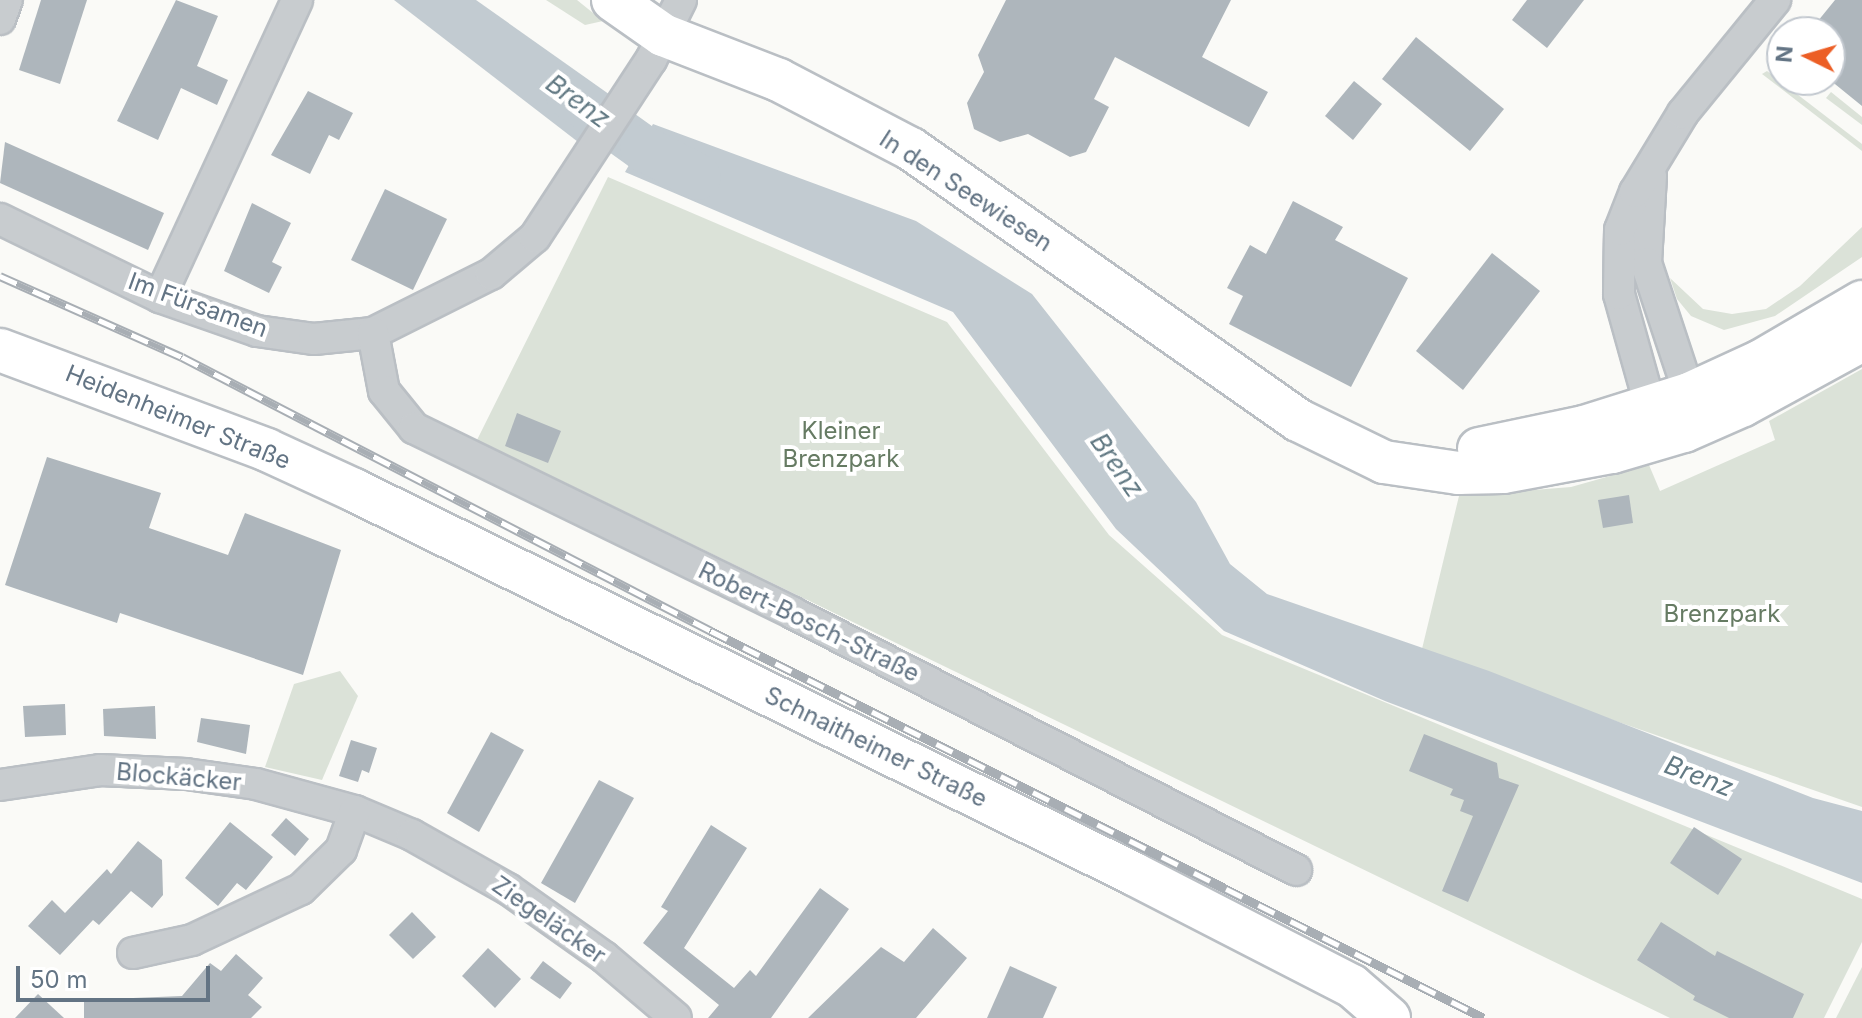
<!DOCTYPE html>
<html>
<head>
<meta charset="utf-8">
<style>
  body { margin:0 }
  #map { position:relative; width:1862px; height:1018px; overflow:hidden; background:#fafaf7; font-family:Inter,sans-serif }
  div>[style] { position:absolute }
  .green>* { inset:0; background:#dbe2d8 }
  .water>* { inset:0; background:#c2cbd1 }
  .river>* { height:46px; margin:-23px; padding:0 23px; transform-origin:23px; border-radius:23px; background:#c2cbd1 }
  .building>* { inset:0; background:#aeb6bc }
  .roads { filter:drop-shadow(2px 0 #babfc4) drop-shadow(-2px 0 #babfc4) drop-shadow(0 2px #babfc4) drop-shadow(0 -2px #babfc4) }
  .street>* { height:30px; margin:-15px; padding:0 15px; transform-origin:15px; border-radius:15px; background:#c8cccf }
  .secondary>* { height:42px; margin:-21px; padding:0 21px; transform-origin:21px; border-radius:21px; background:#fff }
  .rail>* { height:9px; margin-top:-4.5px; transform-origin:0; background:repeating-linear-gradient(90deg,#fff 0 18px,#a8aeb4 0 36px); box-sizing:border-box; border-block:2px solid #a8aeb4 }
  span { translate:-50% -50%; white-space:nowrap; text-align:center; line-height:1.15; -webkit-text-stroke:8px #fff; paint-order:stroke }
  .street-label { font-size:24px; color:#637484 }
  .park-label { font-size:24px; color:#667b63 }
  .water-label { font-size:26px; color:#637a84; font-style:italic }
  .north { position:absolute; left:1766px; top:16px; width:80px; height:80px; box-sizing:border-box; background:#fff; border:2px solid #c1c7ce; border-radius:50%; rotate:275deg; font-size:22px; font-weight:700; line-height:32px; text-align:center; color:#637484 }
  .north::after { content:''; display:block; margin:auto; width:28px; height:36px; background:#ec5e25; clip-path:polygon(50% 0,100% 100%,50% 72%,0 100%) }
  .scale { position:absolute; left:16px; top:966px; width:194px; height:36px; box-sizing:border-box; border:4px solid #637484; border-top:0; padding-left:10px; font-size:24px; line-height:28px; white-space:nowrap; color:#637484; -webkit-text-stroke:6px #fff; paint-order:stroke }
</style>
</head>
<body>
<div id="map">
  <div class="green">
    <div style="clip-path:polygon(546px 0,577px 0,603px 21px,585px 25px)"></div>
    <div style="clip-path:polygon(1767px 71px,1862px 144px,1862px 151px,1762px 74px)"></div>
    <div style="clip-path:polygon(1831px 92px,1862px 117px,1862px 125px,1826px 98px)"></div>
    <div style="clip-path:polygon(608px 177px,947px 322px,1109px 535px,1222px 635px,1862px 899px,1862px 942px,1824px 1018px,1670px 1018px,477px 440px)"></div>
    <div style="clip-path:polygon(1862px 227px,1862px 257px,1775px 316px,1724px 330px,1691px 316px,1677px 299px,1670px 278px,1703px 309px,1732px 314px,1766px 309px,1800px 286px)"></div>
    <div style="clip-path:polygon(1862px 369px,1862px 807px,1421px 653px,1459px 496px,1571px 487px,1649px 465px,1660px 491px,1775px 440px,1769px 421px)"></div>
    <div style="clip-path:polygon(340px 671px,358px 696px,322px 780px,265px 767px,294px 684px)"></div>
    <div style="clip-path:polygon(1862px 967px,1862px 1018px,1836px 1018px)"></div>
  </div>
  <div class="water">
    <div style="clip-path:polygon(394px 0,476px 0,613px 97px,582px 145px)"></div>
    <div style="clip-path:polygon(653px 124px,916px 221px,1032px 294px,1196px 502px,1230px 564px,1267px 594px,1489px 671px,1813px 798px,1862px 811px,1862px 883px,1385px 701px,1224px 631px,1116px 529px,953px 312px,625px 172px)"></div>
  </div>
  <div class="river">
    <div style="left:569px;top:95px;width:91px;rotate:35.6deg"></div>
    <div style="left:643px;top:148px;width:62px;rotate:27.8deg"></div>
  </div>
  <div class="building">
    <div style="clip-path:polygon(41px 0,87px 0,60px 84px,19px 70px)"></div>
    <div style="clip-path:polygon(176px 0,218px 16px,197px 66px,228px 80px,217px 105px,181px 88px,158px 140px,117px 121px)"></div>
    <div style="clip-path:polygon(1006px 0,1231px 0,1202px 57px,1268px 92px,1249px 127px,1115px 57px,1094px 99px,1109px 107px,1086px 152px,1070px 157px,1028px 134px,1000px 142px,974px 129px,967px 103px,984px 72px,978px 55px)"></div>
    <div style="clip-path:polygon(1527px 0,1584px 0,1547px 48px,1512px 20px)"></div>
    <div style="clip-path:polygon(1835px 0,1862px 0,1862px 106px,1830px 80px,1830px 32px,1809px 32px)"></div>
    <div style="clip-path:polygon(1416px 37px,1504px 109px,1470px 151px,1382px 79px)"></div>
    <div style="clip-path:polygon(1354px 81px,1382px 104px,1353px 140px,1325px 116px)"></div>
    <div style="clip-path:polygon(308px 91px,353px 113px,339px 140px,329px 135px,310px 174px,271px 155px)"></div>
    <div style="clip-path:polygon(5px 142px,164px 213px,148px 250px,0 183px)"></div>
    <div style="clip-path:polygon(385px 189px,447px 219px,413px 290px,351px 260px)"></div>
    <div style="clip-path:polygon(1293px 201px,1343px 227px,1335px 240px,1408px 278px,1351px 387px,1229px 324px,1243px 296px,1227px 288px,1250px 245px,1266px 254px)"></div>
    <div style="clip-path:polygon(252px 203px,291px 223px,272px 262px,282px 267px,269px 293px,224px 271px)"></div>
    <div style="clip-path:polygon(1492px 253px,1540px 291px,1463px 390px,1416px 351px)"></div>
    <div style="clip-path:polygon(517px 413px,561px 431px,548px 463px,505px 446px)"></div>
    <div style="clip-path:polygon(47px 457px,161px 493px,149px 528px,228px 555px,245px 513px,341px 550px,303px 675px,120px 613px,117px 623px,5px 585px)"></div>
    <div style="clip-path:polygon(1629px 495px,1633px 523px,1603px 528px,1598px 500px)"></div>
    <div style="clip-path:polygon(65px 704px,66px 735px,25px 737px,23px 706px)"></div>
    <div style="clip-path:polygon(155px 706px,156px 739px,104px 736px,103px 709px)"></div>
    <div style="clip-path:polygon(201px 718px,250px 725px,246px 754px,197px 742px)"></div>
    <div style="clip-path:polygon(491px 732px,524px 750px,479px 832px,447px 813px)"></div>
    <div style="clip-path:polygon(1424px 734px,1497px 763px,1499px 778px,1519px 785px,1468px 902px,1442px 891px,1473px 816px,1460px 811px,1464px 800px,1450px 795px,1453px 789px,1409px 771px)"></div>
    <div style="clip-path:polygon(351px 740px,377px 748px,369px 773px,362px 770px,358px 782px,339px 776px)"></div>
    <div style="clip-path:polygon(599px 780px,634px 798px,575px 903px,541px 883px)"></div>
    <div style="clip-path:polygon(286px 818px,309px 839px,295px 856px,271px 835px)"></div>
    <div style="clip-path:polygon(230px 822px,273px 857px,246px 890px,237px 883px,218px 906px,185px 878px)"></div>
    <div style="clip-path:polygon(711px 825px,747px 848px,684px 948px,734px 988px,750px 970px,756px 976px,820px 888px,849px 909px,771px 1018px,708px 1018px,719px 1005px,643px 943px,668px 911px,661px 907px)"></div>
    <div style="clip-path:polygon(1694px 827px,1742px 859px,1718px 895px,1670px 863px)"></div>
    <div style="clip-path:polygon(138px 841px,162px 860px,163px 895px,152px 908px,131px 891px,99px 925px,93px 920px,60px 955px,28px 926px,52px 900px,65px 913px,107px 869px,111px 874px)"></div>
    <div style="clip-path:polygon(412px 912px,436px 937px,413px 959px,389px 935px)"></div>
    <div style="clip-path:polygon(1661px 922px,1715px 956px,1717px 951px,1804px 994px,1793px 1018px,1729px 1018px,1693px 1000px,1695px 996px,1637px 960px)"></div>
    <div style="clip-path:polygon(933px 928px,967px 958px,916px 1018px,808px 1018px,881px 947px,904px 962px)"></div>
    <div style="clip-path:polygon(488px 948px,521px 979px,495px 1008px,462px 976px)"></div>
    <div style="clip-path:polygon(236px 954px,263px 978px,248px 995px,262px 1007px,251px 1018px,84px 1018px,84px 1000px,182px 996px,210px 963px,221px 971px)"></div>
    <div style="clip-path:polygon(543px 961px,572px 983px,560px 999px,530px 978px)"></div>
    <div style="clip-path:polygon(1010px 966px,1057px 987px,1043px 1018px,987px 1018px)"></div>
    <div style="clip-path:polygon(38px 994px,64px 1018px,15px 1018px)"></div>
  </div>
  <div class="roads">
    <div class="street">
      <div style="left:0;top:19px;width:20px;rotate:-70deg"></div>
      <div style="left:1651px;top:176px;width:87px;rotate:93.3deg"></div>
      <div style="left:1646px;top:263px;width:156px;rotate:71.7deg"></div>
      <div style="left:0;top:219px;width:178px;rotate:26deg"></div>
      <div style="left:160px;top:297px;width:103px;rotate:19.3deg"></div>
      <div style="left:257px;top:331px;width:58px;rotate:8deg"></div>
      <div style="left:314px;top:339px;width:59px;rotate:-5.8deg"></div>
      <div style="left:373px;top:333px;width:132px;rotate:-26.6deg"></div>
      <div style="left:491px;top:274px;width:57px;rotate:-40.1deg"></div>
      <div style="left:535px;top:237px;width:212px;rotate:-56.8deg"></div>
      <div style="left:651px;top:60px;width:67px;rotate:-63.4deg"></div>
      <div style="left:160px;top:297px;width:327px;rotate:-65.2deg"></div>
      <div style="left:373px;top:333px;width:59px;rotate:79.3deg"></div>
      <div style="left:384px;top:391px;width:48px;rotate:51deg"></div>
      <div style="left:414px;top:428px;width:422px;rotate:26deg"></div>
      <div style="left:793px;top:613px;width:565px;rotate:27.06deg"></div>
      <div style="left:1655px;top:423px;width:134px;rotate:-105.6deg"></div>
      <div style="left:1619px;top:294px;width:64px;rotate:-89.1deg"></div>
      <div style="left:1620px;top:230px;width:41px;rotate:-68.5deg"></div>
      <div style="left:1635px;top:192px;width:92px;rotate:-58.7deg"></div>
      <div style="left:1683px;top:113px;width:146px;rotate:-50.8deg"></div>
      <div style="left:0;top:785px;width:101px;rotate:-8.5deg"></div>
      <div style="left:100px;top:770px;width:86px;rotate:2.7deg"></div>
      <div style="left:186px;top:774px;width:71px;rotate:8.1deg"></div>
      <div style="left:256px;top:784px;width:103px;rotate:15.3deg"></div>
      <div style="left:355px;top:811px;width:62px;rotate:22.8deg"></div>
      <div style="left:412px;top:835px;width:110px;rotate:29.4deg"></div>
      <div style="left:508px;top:889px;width:118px;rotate:35.3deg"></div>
      <div style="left:604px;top:957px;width:94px;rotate:40.3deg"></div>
      <div style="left:133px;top:953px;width:60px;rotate:-12.4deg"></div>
      <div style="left:192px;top:940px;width:120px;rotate:-25.1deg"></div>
      <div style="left:301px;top:889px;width:56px;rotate:-44.3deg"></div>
      <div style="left:341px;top:850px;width:41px;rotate:-70.3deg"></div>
    </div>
    <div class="secondary">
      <div style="left:613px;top:0;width:61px;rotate:35deg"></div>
      <div style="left:663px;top:35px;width:124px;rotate:21.2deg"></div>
      <div style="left:779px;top:80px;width:149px;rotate:27.6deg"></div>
      <div style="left:911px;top:149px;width:472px;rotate:35deg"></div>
      <div style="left:1298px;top:420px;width:96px;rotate:26deg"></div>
      <div style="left:1384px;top:462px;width:75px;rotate:8.5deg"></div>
      <div style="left:1458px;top:473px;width:45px;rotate:-1.3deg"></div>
      <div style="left:1503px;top:472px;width:111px;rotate:-10.4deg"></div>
      <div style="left:1612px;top:452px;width:75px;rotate:-16.3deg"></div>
      <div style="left:1684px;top:431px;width:64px;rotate:-23.8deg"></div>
      <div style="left:1743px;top:405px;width:136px;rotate:-28.6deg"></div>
      <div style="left:0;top:350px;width:285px;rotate:20.5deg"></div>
      <div style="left:267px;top:450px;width:96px;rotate:24.7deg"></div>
      <div style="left:354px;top:490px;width:869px;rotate:26.21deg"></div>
      <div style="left:1134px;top:874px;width:245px;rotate:27.2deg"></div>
      <div style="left:1352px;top:986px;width:49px;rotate:40.9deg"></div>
      <div style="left:1479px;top:449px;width:107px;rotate:-11.8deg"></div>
      <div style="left:1584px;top:427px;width:110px;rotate:-17.4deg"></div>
      <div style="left:1689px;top:394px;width:79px;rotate:-24.6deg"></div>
      <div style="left:1761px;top:361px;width:117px;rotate:-30.3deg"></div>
    </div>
  </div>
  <div class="rail">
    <div style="left:0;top:276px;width:199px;rotate:24deg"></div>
    <div style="left:182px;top:357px;width:596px;rotate:27.38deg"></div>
    <div style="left:711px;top:631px;width:864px;rotate:26.59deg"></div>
  </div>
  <div class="street-label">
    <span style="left:966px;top:191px;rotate:33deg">In den Seewiesen</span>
    <span style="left:198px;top:305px;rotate:20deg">Im Fürsamen</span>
    <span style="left:178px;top:417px;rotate:22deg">Heidenheimer Straße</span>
    <span style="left:809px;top:622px;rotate:26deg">Robert-Bosch-Straße</span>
    <span style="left:876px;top:747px;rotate:26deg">Schnaitheimer Straße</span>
    <span style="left:179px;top:777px;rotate:5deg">Blockäcker</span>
    <span style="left:549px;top:920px;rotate:35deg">Ziegeläcker</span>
  </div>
  <div class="park-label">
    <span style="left:841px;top:445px">Kleiner<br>Brenzpark</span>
    <span style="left:1722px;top:614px">Brenzpark</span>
  </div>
  <div class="water-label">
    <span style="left:578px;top:101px;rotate:36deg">Brenz</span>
    <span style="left:1117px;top:465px;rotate:55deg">Brenz</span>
    <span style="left:1699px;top:776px;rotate:21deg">Brenz</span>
  </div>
  <div class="north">N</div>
  <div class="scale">50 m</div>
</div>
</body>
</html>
